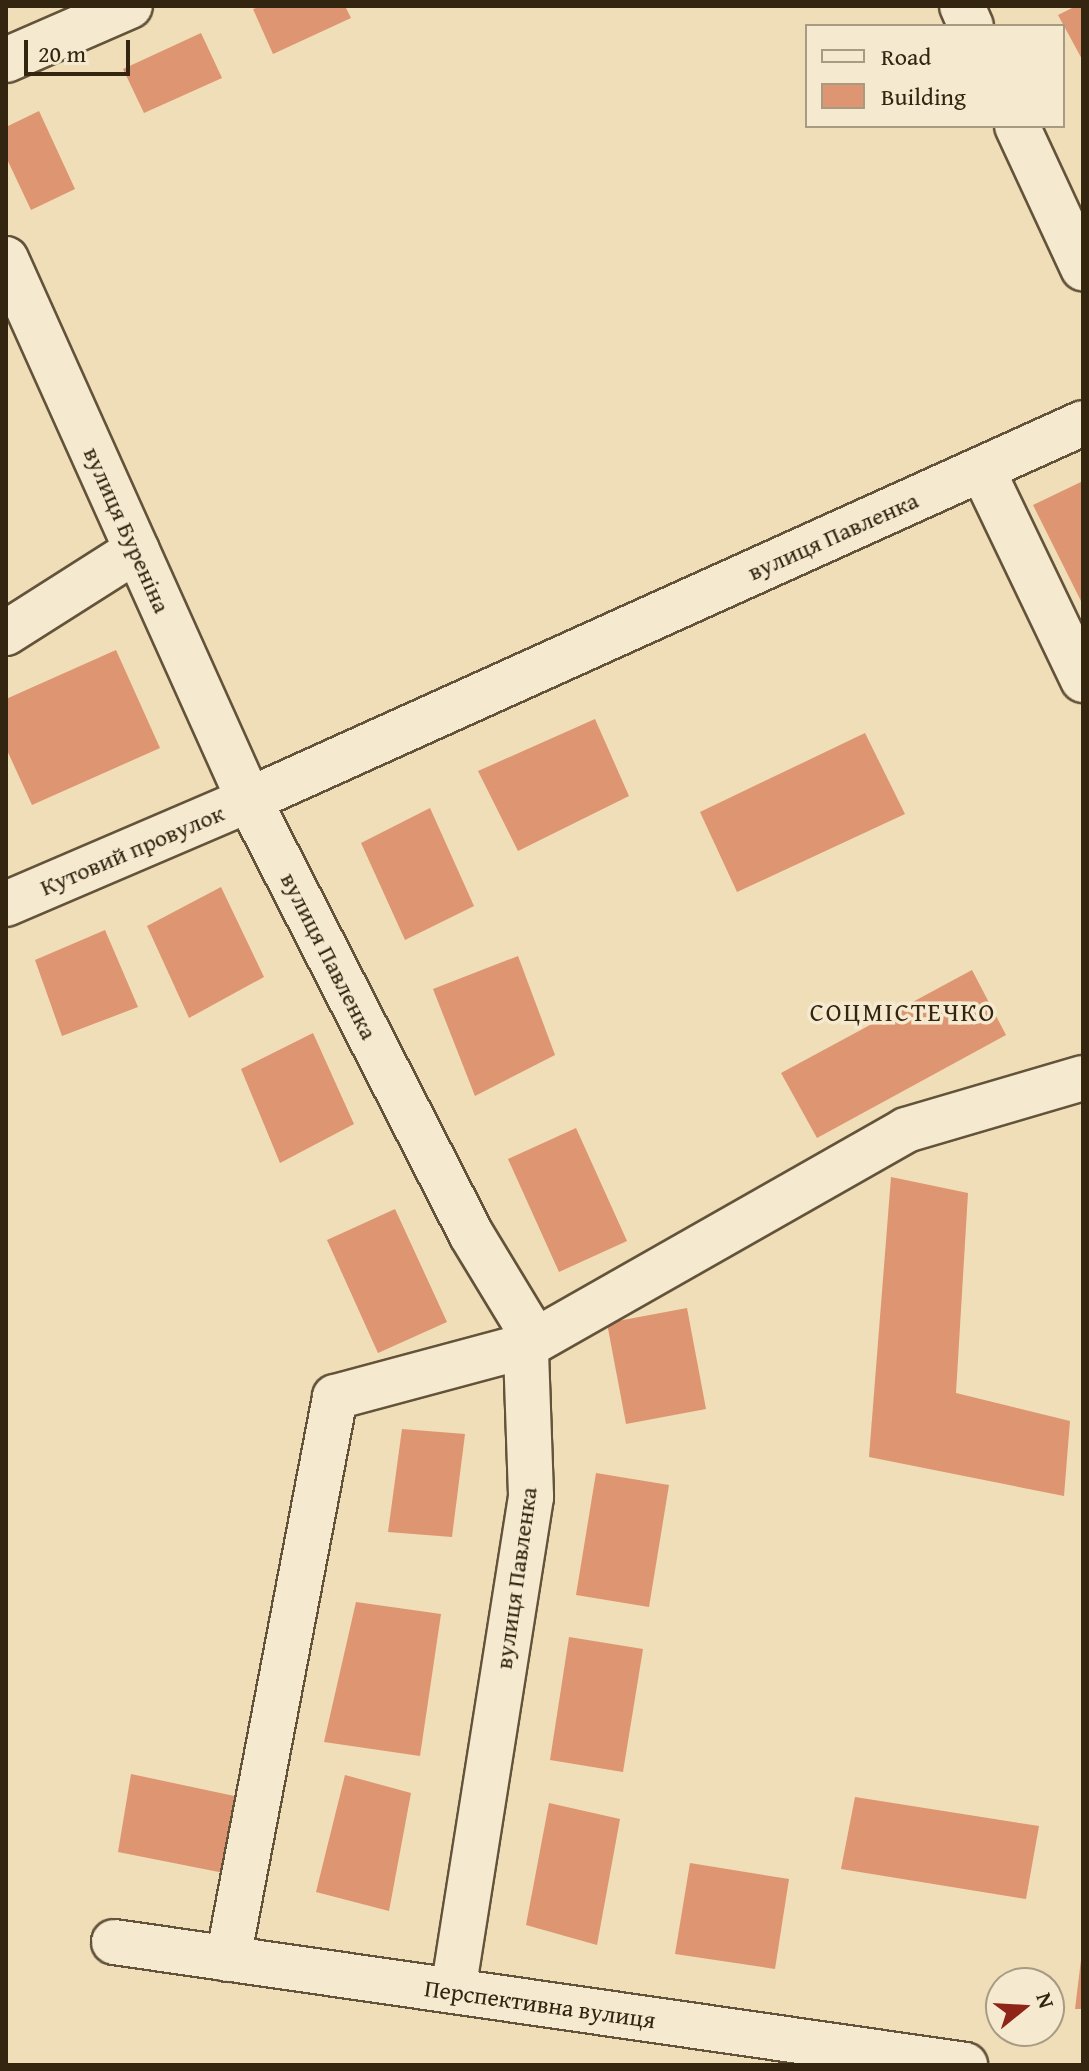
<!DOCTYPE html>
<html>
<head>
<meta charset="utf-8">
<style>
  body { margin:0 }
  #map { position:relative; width:1089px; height:2071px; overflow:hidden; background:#efdeb7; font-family:"Gentium Book Plus",serif }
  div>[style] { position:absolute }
  .building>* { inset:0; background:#de9571 }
  .roads { filter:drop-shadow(2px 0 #63533a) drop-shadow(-2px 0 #63533a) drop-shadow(0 2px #63533a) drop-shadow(0 -2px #63533a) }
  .minor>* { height:44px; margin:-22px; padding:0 22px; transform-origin:22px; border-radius:22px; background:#f5ead0 }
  span { translate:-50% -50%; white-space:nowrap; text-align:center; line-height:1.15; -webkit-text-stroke:7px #f5ead0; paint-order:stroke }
  .street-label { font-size:24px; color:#342511 }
  .neighbourhood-label { font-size:26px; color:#342511; letter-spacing:2px }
  .frame { position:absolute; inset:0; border:8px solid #342511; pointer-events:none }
  .legend { position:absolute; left:805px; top:24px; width:260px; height:104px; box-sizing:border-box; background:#f5ead0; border:2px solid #a89b84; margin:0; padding:10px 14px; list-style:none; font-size:24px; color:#342511 }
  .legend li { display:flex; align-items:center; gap:16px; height:40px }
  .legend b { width:40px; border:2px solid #a89b84 }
  .north { position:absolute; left:985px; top:1967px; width:80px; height:80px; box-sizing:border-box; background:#f5ead0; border:2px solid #a89b84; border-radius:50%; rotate:72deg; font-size:22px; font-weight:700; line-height:32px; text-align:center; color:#342511 }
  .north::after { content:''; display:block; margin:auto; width:28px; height:36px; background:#8f2418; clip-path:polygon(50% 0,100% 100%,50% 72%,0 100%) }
  .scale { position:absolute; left:24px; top:40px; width:106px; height:36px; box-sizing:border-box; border:4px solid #342511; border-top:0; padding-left:10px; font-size:24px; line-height:28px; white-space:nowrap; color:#342511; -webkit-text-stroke:6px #f5ead0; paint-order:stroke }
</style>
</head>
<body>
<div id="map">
  <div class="building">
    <div style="clip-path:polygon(261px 6px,345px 6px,351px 18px,273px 54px,253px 9px)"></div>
    <div style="clip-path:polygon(1076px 6px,1083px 6px,1083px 61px,1058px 15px)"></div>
    <div style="clip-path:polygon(201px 33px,222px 78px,144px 113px,123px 69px)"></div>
    <div style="clip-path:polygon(39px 111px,75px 189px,31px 210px,6px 157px,6px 127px)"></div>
    <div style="clip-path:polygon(1083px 481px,1083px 605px,1033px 505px)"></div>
    <div style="clip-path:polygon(116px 650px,160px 748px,32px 805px,6px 748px,6px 699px)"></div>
    <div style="clip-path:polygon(595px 719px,629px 796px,518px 851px,478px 771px)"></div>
    <div style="clip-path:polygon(865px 733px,905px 814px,737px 892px,700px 812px)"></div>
    <div style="clip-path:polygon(430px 808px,474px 906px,405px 940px,361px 843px)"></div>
    <div style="clip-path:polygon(221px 887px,264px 977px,189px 1018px,147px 926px)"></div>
    <div style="clip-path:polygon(105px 930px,138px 1007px,62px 1036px,35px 960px)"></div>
    <div style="clip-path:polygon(518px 956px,555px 1055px,475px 1096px,433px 989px)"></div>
    <div style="clip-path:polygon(972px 970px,1006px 1035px,817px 1138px,781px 1073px)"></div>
    <div style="clip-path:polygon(313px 1033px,354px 1124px,280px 1163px,241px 1069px)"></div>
    <div style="clip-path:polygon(576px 1128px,627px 1241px,559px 1272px,508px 1159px)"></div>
    <div style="clip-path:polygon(891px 1177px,968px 1193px,956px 1393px,1070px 1421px,1064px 1496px,869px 1457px)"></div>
    <div style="clip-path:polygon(395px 1209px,447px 1322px,378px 1353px,327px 1240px)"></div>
    <div style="clip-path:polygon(687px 1308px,706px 1409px,626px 1424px,607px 1323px)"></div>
    <div style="clip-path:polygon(402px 1429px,465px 1434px,452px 1537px,388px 1532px)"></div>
    <div style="clip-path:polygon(596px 1473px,669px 1485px,649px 1607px,576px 1595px)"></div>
    <div style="clip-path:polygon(356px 1602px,441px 1614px,420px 1756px,324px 1742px)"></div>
    <div style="clip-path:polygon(569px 1637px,643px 1649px,623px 1772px,550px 1760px)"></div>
    <div style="clip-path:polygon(131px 1774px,239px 1797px,224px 1873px,118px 1852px)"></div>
    <div style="clip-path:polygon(345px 1775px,411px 1793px,389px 1911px,316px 1892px)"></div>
    <div style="clip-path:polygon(855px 1797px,1039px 1826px,1026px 1899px,841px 1869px)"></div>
    <div style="clip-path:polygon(549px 1803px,620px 1819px,597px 1945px,526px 1925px)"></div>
    <div style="clip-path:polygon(690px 1863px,789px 1879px,775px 1969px,675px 1954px)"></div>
    <div style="clip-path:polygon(1081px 1960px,1083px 1960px,1083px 2009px,1075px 2009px)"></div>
  </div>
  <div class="roads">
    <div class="minor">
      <div style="left:962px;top:6px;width:22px;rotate:66deg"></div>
      <div style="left:6px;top:60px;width:135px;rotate:-23.5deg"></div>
      <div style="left:1017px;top:126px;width:157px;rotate:65.1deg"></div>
      <div style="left:6px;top:259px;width:593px;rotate:65.81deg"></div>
      <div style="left:249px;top:800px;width:487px;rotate:62.9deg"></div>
      <div style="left:471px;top:1234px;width:104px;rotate:58.8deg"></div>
      <div style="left:525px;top:1323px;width:174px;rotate:88deg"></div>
      <div style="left:531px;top:1497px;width:500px;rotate:98.97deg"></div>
      <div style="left:982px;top:469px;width:234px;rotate:64.4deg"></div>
      <div style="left:6px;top:633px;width:155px;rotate:-32.4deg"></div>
      <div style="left:6px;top:904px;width:264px;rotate:-23.2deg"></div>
      <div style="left:249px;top:800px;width:915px;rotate:-24.32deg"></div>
      <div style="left:114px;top:1942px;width:860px;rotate:8.22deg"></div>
      <div style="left:228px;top:1959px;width:572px;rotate:-79.22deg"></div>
      <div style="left:335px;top:1397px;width:198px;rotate:-15deg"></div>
      <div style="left:526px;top:1346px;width:437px;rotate:-29.6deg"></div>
      <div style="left:906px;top:1130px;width:184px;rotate:-16.4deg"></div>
    </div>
  </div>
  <div class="street-label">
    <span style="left:127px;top:530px;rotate:66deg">вулиця Буреніна</span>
    <span style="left:833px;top:536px;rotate:-24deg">вулиця Павленка</span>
    <span style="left:132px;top:850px;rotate:-23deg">Кутовий провулок</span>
    <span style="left:329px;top:956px;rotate:63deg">вулиця Павленка</span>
    <span style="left:516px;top:1578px;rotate:-82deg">вулиця Павленка</span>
    <span style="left:540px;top:2004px;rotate:8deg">Перспективна вулиця</span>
  </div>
  <div class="neighbourhood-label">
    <span style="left:903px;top:1012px">СОЦМІСТЕЧКО</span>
  </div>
  <div class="frame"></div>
  <ul class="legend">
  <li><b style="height:10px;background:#f5ead0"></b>Road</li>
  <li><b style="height:22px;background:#de9571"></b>Building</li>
  </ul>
  <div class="north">N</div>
  <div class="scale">20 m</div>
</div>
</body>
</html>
